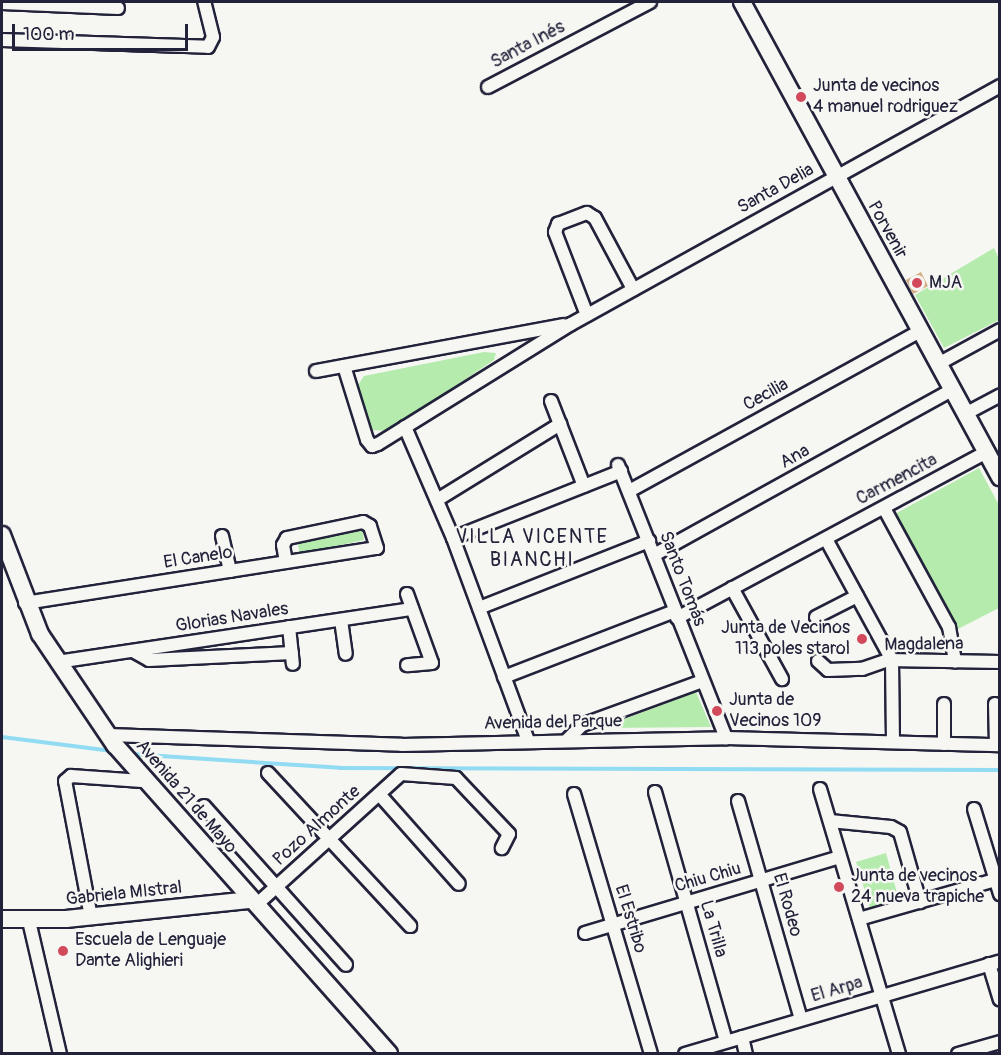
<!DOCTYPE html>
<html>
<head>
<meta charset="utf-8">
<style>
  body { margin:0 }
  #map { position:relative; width:1001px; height:1055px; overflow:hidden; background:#f6f6f2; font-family:Pangolin,sans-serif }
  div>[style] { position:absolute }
  .green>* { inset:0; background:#b5ecae }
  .stream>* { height:4px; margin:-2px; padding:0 2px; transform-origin:2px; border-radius:2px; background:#92dcf3 }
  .building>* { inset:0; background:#d4ac86 }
  .roads { filter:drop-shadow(2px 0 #22223b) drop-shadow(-2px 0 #22223b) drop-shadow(0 2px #22223b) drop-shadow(0 -2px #22223b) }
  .street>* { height:12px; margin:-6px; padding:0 6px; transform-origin:6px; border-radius:6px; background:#f6f6f2 }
  .secondary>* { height:16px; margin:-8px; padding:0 8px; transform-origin:8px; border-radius:8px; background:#f6f6f2 }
  .dots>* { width:16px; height:16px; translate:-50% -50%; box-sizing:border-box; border:3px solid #f6f6f2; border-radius:50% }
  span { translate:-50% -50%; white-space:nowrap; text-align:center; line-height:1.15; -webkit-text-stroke:5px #f6f6f2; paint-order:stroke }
  .street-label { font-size:18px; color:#22223b }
  .poi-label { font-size:18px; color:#22223b }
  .left { translate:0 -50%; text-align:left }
  .right { translate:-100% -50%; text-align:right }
  .neighbourhood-label { font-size:20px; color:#22223b; letter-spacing:1.5px }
  .frame { position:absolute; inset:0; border:3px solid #22223b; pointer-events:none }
  .scale { position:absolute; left:12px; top:24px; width:176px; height:27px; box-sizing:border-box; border:3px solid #22223b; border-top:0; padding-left:8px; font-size:18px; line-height:21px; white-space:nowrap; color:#22223b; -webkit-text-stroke:4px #f6f6f2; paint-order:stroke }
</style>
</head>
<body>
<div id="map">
  <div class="green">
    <div style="clip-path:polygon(994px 248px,999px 259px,999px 320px,944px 348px,915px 295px)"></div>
    <div style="clip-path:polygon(484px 352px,496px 353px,494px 360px,388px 431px,371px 430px,358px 385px,364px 376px)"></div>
    <div style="clip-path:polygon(979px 468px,999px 505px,999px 608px,954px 631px,893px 515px)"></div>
    <div style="clip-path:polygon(361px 523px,364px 540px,300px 554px,296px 537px)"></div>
    <div style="clip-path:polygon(696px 692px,711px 727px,608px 728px,617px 722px)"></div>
    <div style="clip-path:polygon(886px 853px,899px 900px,870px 908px,856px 862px)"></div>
  </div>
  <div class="stream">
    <div style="left:2px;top:737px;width:111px;rotate:7.3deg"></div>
    <div style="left:131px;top:754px;width:209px;rotate:3.8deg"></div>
    <div style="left:340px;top:768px;width:660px;rotate:0.17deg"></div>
  </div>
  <div class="building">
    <div style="clip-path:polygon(921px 272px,928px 286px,913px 294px,906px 280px)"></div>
  </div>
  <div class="roads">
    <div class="street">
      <div style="left:2px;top:3px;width:116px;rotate:2.5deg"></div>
      <div style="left:2px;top:40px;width:206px;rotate:1.9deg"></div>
      <div style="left:208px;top:47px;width:11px;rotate:-63deg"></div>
      <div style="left:213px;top:37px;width:36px;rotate:-104deg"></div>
      <div style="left:488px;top:87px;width:183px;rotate:-27.7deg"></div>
      <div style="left:587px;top:315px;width:89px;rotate:-111.1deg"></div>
      <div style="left:555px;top:232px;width:9px;rotate:-69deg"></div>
      <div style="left:558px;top:224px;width:31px;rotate:-21deg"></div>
      <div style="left:587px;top:213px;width:9px;rotate:32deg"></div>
      <div style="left:595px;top:218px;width:81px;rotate:61.8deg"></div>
      <div style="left:938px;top:364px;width:71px;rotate:-28.7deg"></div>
      <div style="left:344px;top:366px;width:77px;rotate:72.7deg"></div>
      <div style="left:367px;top:440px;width:8px;rotate:50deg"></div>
      <div style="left:372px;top:446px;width:6px;rotate:-18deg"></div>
      <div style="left:378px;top:444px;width:227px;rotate:-31.9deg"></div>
      <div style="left:571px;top:324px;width:491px;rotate:-29deg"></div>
      <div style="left:316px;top:371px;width:252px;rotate:-10.5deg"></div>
      <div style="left:551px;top:401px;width:91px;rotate:68.8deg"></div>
      <div style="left:965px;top:414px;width:40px;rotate:-28deg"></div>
      <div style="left:405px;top:427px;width:121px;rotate:66.6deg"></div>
      <div style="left:453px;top:538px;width:216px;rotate:69.7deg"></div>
      <div style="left:618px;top:465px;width:294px;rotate:68.4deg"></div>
      <div style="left:629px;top:491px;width:332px;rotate:-28.8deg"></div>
      <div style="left:437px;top:500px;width:145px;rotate:-31.7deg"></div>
      <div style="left:884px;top:508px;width:136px;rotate:61.4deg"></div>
      <div style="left:949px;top:627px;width:35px;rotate:80deg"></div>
      <div style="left:222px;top:536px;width:36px;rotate:77deg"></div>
      <div style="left:453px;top:538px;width:181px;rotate:-21.7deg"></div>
      <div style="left:826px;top:539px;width:138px;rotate:61.4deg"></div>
      <div style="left:892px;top:660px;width:82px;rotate:89.3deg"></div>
      <div style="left:654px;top:555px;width:341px;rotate:-29deg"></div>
      <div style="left:732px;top:588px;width:104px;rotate:61.2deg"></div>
      <div style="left:407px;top:594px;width:73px;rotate:70.1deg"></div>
      <div style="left:432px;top:663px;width:25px;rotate:175deg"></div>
      <div style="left:25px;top:603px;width:356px;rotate:-8.9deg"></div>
      <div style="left:377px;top:548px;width:23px;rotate:-108deg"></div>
      <div style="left:370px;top:526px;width:8px;rotate:-150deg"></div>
      <div style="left:363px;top:522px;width:78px;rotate:168.1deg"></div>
      <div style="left:287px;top:538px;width:8px;rotate:120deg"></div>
      <div style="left:283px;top:545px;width:17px;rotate:80deg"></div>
      <div style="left:479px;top:608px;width:183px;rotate:-21.5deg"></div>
      <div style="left:816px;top:617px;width:46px;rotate:-27.1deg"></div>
      <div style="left:677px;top:618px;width:351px;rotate:-28.2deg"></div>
      <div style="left:341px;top:620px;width:34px;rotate:82deg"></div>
      <div style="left:289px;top:627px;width:37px;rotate:84deg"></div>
      <div style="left:133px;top:651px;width:18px;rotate:29deg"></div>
      <div style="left:149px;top:660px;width:143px;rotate:-2.8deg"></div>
      <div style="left:818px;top:661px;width:13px;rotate:42deg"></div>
      <div style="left:828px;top:670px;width:34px;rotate:-2deg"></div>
      <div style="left:862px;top:669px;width:28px;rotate:-19deg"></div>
      <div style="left:888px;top:660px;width:112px;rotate:1deg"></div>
      <div style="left:57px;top:662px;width:359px;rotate:-8.5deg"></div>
      <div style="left:504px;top:677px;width:183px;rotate:-21.1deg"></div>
      <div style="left:995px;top:704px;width:41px;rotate:88.6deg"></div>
      <div style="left:108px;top:735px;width:294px;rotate:1.9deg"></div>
      <div style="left:402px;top:745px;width:324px;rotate:-1.2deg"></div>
      <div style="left:726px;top:738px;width:274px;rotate:1.5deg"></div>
      <div style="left:566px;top:741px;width:23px;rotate:-45deg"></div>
      <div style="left:582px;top:725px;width:128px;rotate:-20.1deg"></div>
      <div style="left:944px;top:744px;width:40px;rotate:-90deg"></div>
      <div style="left:268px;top:773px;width:209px;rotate:47.1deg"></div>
      <div style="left:820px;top:789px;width:277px;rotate:73.4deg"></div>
      <div style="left:655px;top:792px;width:259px;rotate:74.1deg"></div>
      <div style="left:379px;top:794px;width:120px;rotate:48.4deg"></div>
      <div style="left:574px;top:794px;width:271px;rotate:73.5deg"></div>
      <div style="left:738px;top:801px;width:227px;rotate:73.9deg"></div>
      <div style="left:204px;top:806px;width:213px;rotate:48.2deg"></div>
      <div style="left:974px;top:809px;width:89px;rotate:73deg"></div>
      <div style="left:830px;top:821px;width:61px;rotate:5.6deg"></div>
      <div style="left:891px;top:827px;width:10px;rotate:29deg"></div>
      <div style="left:900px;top:832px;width:73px;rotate:74.1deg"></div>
      <div style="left:256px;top:905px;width:195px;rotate:-42.1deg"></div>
      <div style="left:401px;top:774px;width:55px;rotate:4.2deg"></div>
      <div style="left:456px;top:778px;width:77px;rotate:46.6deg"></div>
      <div style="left:509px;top:834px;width:16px;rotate:117deg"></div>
      <div style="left:91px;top:917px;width:138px;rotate:-100.8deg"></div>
      <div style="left:65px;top:781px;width:8px;rotate:-40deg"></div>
      <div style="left:71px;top:776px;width:71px;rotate:4deg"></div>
      <div style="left:859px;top:919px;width:141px;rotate:-16deg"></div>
      <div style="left:29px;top:921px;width:137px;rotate:76.9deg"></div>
      <div style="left:585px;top:933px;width:266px;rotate:-16.6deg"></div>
      <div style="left:989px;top:964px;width:37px;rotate:73deg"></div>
      <div style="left:742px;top:1037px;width:17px;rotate:77deg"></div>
      <div style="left:685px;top:1054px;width:328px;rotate:-16.4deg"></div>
      <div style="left:958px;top:1054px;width:44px;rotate:-15.9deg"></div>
    </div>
    <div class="secondary">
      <div style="left:742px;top:2px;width:541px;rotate:61.49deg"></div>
      <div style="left:2px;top:535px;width:106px;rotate:69deg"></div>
      <div style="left:40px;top:634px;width:134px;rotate:56deg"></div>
      <div style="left:115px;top:745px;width:413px;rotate:48.4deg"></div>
      <div style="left:2px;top:919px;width:64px"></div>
      <div style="left:66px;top:919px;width:186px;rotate:-5.9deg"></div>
    </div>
  </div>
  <div class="dots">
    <div style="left:801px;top:97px;background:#d1495b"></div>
    <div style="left:917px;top:283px;background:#d1495b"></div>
    <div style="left:862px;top:639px;background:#d1495b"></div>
    <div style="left:717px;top:711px;background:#d1495b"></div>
    <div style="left:839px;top:887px;background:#d1495b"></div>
    <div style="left:63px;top:951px;background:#d1495b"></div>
  </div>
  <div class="street-label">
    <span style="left:528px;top:45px;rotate:-28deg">Santa Inés</span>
    <span style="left:776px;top:189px;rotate:-29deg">Santa Delia</span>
    <span style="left:887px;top:230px;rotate:61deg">Porvenir</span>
    <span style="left:766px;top:395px;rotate:-29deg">Cecilia</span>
    <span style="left:795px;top:457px;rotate:-29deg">Ana</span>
    <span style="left:897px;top:480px;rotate:-28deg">Carmencita</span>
    <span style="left:198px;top:558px;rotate:-9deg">El Canelo</span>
    <span style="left:682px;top:579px;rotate:69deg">Santo Tomás</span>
    <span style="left:232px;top:618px;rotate:-9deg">Glorias Navales</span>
    <span style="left:924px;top:645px;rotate:-1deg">Magdalena</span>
    <span style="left:553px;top:723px;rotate:-1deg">Avenida del Parque</span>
    <span style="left:186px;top:797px;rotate:49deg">Avenida 21 de Mayo</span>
    <span style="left:317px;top:826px;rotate:-42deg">Pozo Almonte</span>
    <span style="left:708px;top:878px;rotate:-16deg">Chiu Chiu</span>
    <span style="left:124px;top:894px;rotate:-6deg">Gabriela MIstral</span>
    <span style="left:787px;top:905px;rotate:74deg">El Rodeo</span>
    <span style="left:630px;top:919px;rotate:73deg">El Estribo</span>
    <span style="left:713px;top:929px;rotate:74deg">La Trilla</span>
    <span style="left:837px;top:990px;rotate:-16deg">El Arpa</span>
  </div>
  <div class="poi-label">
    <span class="left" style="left:813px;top:97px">Junta de vecinos<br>4 manuel rodriguez</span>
    <span class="left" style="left:929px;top:283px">MJA</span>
    <span class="right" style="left:850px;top:639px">Junta de Vecinos<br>113 poles starol</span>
    <span class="left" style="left:729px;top:711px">Junta de<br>Vecinos 109</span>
    <span class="left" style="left:851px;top:887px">Junta de vecinos<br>24 nueva trapiche</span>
    <span class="left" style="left:75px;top:951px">Escuela de Lenguaje<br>Dante Alighieri</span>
  </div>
  <div class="neighbourhood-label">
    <span style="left:532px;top:548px">VILLA VICENTE<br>BIANCHI</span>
  </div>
  <div class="frame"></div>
  <div class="scale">100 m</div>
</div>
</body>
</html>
